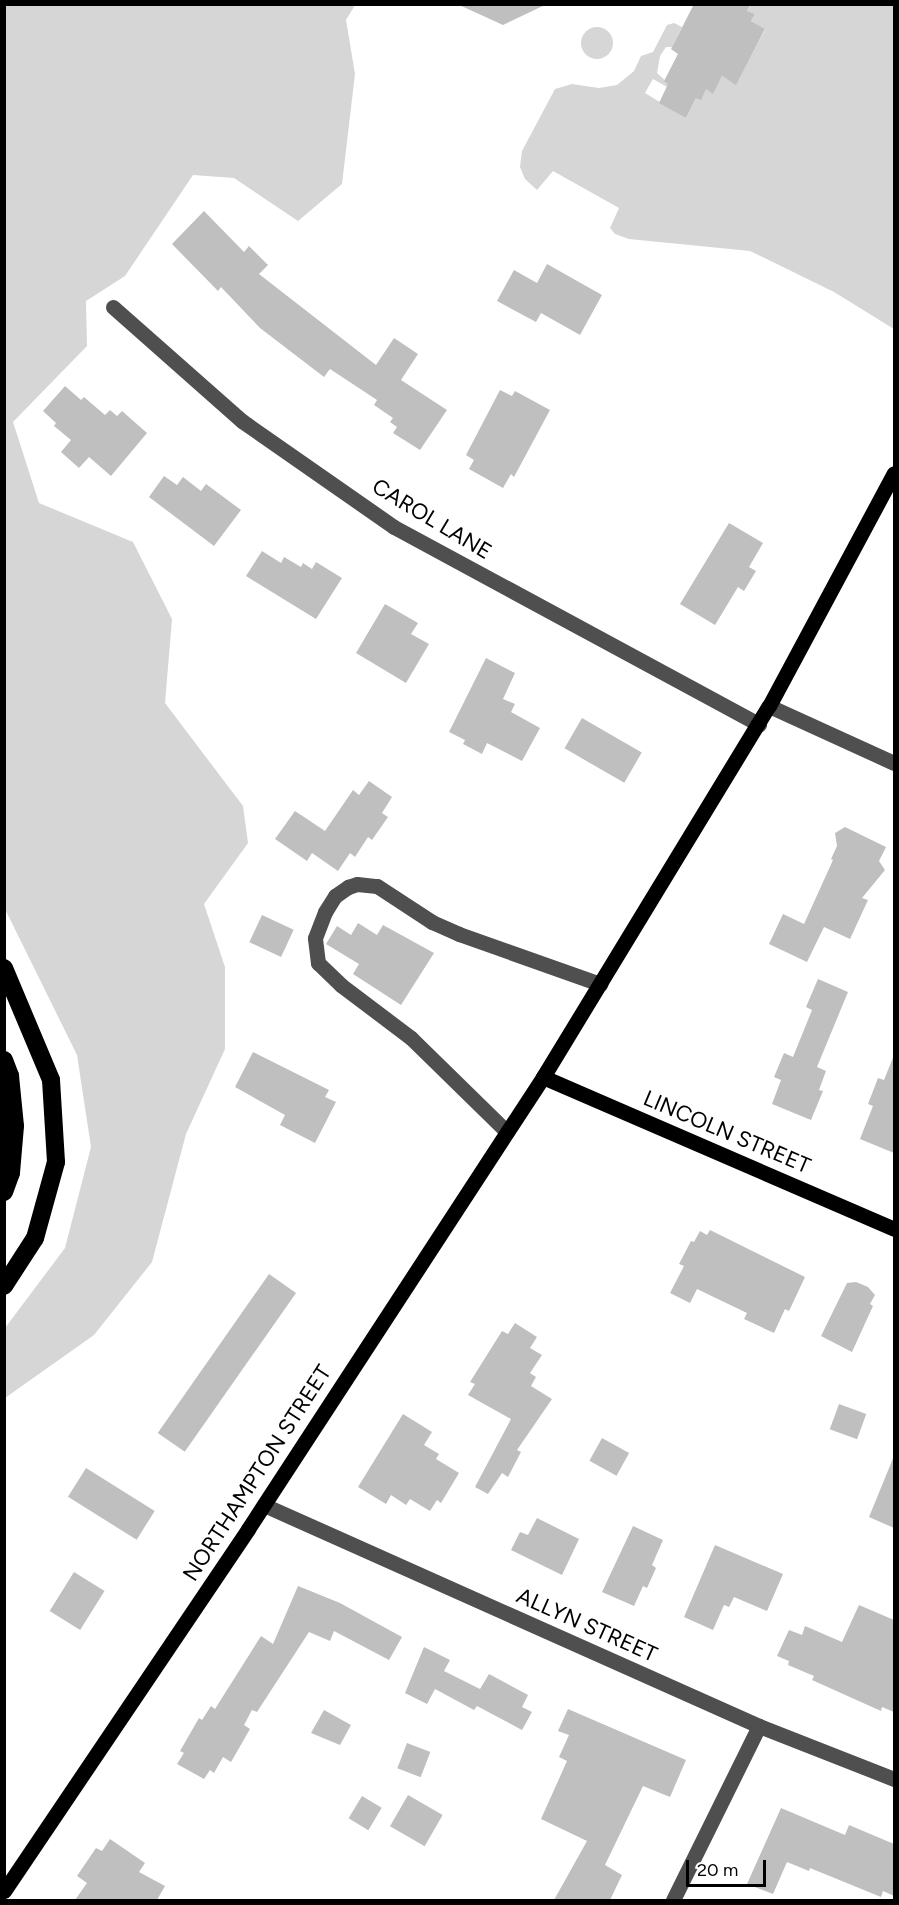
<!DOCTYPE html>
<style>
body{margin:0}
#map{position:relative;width:899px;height:1905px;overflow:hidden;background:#fff;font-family:Figtree,sans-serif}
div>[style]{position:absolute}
.green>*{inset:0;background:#d6d6d6}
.round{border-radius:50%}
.building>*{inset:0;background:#bfbfbf;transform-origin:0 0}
.minor>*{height:15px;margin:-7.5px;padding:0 7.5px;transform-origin:7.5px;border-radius:7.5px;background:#4f4f4f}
.major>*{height:15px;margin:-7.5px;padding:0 7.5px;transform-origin:7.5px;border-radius:7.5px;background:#000}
.highway>*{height:18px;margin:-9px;padding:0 9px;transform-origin:9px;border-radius:9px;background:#000}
span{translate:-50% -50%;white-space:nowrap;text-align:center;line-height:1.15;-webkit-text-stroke:6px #fff;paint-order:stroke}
.street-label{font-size:22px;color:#000}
.frame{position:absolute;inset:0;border:6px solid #000;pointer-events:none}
.scale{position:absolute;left:686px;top:1860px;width:80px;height:27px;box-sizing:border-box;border:3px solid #000;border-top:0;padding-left:8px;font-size:18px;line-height:21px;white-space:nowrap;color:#000;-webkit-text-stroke:4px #fff;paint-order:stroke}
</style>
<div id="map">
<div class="green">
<div style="clip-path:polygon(5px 4px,355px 5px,346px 20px,355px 74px,342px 184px,298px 221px,234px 178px,193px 175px,125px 276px,86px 301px,87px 346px,13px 422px,39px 503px,133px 542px,172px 619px,165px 703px,243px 806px,248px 843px,204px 904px,225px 967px,225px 1049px,186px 1134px,152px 1262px,94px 1335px,5px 1398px,5px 1328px,65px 1248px,91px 1147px,77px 1055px,5px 909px)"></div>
<div style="clip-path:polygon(751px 5px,894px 5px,894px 329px,834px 292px,750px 251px,629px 239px,615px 234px,610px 228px,619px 208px,553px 171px,537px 190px,525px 179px,520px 167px,522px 151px,555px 89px,572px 84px,599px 88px,617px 85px,634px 71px,641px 56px,653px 52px,667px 25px,674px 23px,682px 27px,672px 47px,666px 47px,660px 56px,657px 73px,669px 84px,667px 87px,653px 79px,645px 93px,686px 118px,696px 98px,706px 89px,713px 93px,722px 76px,736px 84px,765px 30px,751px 21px,755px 14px,747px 11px)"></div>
<div class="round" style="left:581px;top:27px;width:32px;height:32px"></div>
</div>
<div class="building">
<div style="clip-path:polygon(457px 4px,547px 4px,503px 25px)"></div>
<div style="clip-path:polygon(694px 4px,751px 4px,747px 11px,755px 14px,751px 21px,765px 29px,736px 85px,722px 76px,713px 94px,706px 89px,701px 100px,696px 98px,686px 118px,659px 103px,668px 84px,664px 81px,678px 54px,671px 49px)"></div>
<div style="clip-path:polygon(204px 211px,244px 252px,249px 246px,268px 265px,259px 274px,376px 365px,394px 338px,418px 354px,401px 380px,447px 410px,420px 450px,393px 433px,397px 427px,390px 422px,393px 418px,374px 405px,377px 400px,330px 369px,324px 377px,260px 328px,221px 287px,218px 291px,172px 244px)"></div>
<div style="clip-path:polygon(547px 264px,602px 295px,580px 335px,541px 313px,536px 322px,497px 301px,514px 270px,537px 283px)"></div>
<div style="clip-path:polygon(65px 386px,81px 400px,84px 397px,105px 415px,110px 410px,117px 416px,122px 411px,147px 433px,111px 476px,89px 457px,79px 468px,61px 452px,71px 440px,54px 426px,56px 423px,43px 411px)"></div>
<div style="clip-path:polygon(500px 390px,512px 396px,515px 391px,550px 410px,514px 477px,511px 474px,503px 488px,469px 469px,474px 460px,466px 455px)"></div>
<div style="clip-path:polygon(164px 476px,177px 485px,183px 477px,201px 491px,206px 484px,241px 510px,214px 546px,149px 497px)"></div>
<div style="clip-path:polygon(729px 523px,763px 543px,749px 567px,756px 571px,744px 591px,738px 587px,715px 625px,680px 604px)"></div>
<div style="clip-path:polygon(262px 551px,281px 563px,284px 557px,301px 567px,303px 563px,312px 569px,316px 562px,342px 578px,316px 619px,246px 576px)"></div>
<div style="clip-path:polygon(385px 604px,418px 623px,411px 634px,429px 644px,406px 683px,356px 653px)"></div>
<div style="clip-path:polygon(486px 658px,515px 673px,503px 699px,515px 704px,511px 712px,540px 728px,522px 761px,487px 743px,482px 754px,463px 744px,465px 740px,449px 732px)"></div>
<div style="left:582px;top:718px;width:69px;height:35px;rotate:30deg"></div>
<div style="clip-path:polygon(369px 781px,392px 797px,382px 813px,388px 817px,372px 840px,368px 837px,355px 857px,350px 853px,338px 871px,312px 853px,307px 861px,275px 839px,295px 811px,325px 831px,353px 790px,359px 795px)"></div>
<div style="clip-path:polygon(845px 827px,886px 847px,879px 861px,885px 870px,862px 898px,868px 900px,850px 939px,824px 927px,807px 962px,769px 944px,783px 914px,804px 924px,833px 860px,831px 859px,837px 846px,835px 833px)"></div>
<div style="left:262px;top:915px;width:35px;height:30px;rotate:25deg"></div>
<div style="clip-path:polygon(358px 923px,377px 935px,383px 925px,434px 953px,401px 1005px,353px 974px,359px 964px,326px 944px,337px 926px,351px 935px)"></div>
<div style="clip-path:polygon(818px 979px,848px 992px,817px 1067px,826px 1071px,819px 1090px,823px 1091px,811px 1120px,772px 1104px,781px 1080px,774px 1077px,784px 1053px,793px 1057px,812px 1010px,806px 1007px)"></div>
<div style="clip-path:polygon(253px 1052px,329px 1090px,325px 1097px,336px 1102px,315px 1143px,280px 1125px,285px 1115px,235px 1087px)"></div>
<div style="clip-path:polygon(894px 1055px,894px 1153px,860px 1139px,873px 1106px,868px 1104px,878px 1078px,884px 1080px)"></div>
<div style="clip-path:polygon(710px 1230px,805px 1277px,789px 1311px,785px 1309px,774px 1333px,744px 1319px,747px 1313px,697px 1289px,690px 1303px,670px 1293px,684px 1266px,679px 1264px,691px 1241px,694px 1242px,700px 1231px,707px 1235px)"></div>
<div style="left:269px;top:1274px;width:33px;height:194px;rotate:35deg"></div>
<div style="clip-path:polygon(856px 1282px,868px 1287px,875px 1295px,870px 1304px,873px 1306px,852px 1352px,821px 1336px,847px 1283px)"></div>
<div style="clip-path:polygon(515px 1323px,537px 1337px,530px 1348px,542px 1355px,530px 1373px,536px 1377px,531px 1386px,552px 1399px,517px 1450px,521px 1452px,508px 1477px,502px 1473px,488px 1494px,475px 1487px,511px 1419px,468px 1395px,475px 1384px,470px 1382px,502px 1331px,508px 1334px)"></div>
<div style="left:839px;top:1404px;width:29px;height:27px;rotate:20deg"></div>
<div style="clip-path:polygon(403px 1414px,432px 1432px,424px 1445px,439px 1454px,436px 1459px,459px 1473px,441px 1503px,437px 1500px,430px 1511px,410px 1499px,406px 1505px,391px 1495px,386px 1504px,358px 1487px)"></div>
<div style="left:602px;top:1438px;width:31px;height:26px;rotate:29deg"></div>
<div style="clip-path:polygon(894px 1456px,894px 1528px,869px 1517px)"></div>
<div style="left:86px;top:1468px;width:81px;height:34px;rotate:32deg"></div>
<div style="clip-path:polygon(537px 1518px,579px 1539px,562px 1575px,511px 1550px,520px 1532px,528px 1535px)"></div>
<div style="clip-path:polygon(633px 1526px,663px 1540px,652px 1565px,656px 1568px,647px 1588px,643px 1586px,634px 1606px,602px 1592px)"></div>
<div style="clip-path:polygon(715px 1545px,783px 1574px,767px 1611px,734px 1597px,729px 1607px,724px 1605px,713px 1630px,684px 1617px)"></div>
<div style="left:74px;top:1572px;width:36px;height:46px;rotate:32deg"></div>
<div style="clip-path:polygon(298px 1586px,340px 1603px,402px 1637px,389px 1660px,334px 1631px,330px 1641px,309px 1632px,257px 1712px,252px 1710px,244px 1725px,250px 1729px,231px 1762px,223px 1757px,214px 1773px,210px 1770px,204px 1779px,177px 1764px,184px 1753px,180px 1751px,199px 1718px,202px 1720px,211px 1706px,215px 1709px,261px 1636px,273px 1644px)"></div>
<div style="clip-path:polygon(859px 1605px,894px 1620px,894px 1712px,882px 1707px,881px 1711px,812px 1680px,814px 1676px,788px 1665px,789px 1661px,777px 1656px,789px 1630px,802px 1635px,805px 1626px,842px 1642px)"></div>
<div style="clip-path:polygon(424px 1647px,450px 1660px,444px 1671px,480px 1689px,489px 1674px,528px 1695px,522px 1707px,532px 1712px,522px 1730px,477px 1706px,474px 1710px,435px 1689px,427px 1704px,405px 1693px)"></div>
<div style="clip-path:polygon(568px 1709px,686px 1760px,670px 1797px,643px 1786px,605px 1865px,622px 1875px,610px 1900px,554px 1900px,587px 1841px,541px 1819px,567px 1761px,559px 1757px,569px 1735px,558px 1731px)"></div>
<div style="clip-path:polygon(324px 1710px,351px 1725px,340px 1745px,311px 1733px)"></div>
<div style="left:407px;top:1743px;width:25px;height:27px;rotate:21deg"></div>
<div style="left:408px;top:1795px;width:40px;height:36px;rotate:30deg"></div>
<div style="left:362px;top:1796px;width:23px;height:26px;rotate:31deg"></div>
<div style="clip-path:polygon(781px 1808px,845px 1835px,849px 1825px,894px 1844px,894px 1896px,883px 1891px,881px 1897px,810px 1868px,809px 1871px,787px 1862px,773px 1894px,747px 1884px)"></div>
<div style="clip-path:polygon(110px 1839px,145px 1863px,139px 1872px,165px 1886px,157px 1900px,75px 1900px,87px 1883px,77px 1876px,96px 1848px,102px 1851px)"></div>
</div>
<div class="minor">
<div style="left:113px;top:307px;width:172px;rotate:41.5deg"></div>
<div style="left:242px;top:421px;width:185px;rotate:34.9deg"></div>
<div style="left:394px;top:527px;width:415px;rotate:28.4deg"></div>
<div style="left:769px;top:706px;width:137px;rotate:24.5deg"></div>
<div style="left:507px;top:1132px;width:134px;rotate:-135.6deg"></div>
<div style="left:411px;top:1038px;width:88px;rotate:-142.9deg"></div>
<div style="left:341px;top:985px;width:32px;rotate:-136deg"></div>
<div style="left:318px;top:963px;width:25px;rotate:-97deg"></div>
<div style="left:315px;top:938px;width:28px;rotate:-69deg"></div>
<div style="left:325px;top:912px;width:19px;rotate:-58deg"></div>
<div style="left:335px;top:896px;width:16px;rotate:-35deg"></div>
<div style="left:348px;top:887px;width:9px;rotate:-18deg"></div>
<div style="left:357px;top:884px;width:20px;rotate:6deg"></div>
<div style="left:377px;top:886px;width:66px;rotate:33.2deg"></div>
<div style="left:432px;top:922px;width:30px;rotate:24deg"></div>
<div style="left:459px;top:934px;width:150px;rotate:19.5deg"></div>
<div style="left:264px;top:1505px;width:542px;rotate:24.06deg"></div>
<div style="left:759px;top:1726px;width:145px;rotate:21.4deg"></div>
<div style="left:673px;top:1900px;width:194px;rotate:-63.7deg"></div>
</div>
<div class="major">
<div style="left:543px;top:1077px;width:382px;rotate:23.4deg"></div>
<div style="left:4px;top:1891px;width:437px;rotate:-56deg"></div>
<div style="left:248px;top:1529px;width:540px;rotate:-56.87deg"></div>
<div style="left:543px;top:1077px;width:434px;rotate:-58.7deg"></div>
<div style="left:769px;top:706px;width:264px;rotate:-61.8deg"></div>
</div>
<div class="highway">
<div style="left:4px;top:968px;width:121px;rotate:67.2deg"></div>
<div style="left:51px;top:1080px;width:82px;rotate:86.5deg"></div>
<div style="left:56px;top:1162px;width:79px;rotate:105.4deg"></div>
<div style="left:35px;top:1238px;width:57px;rotate:122.9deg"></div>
<div style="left:4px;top:1060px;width:17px;rotate:69deg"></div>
<div style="left:10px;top:1076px;width:50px;rotate:84.3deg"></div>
<div style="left:15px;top:1126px;width:47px;rotate:94.9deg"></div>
<div style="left:11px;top:1173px;width:20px;rotate:110deg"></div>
</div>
<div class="street-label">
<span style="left:432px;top:519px;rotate:31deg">CAROL LANE</span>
<span style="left:727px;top:1132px;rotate:23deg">LINCOLN STREET</span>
<span style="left:257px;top:1473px;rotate:-57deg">NORTHAMPTON STREET</span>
<span style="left:587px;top:1625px;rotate:24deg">ALLYN STREET</span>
</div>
<div class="frame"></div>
<div class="scale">20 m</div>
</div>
